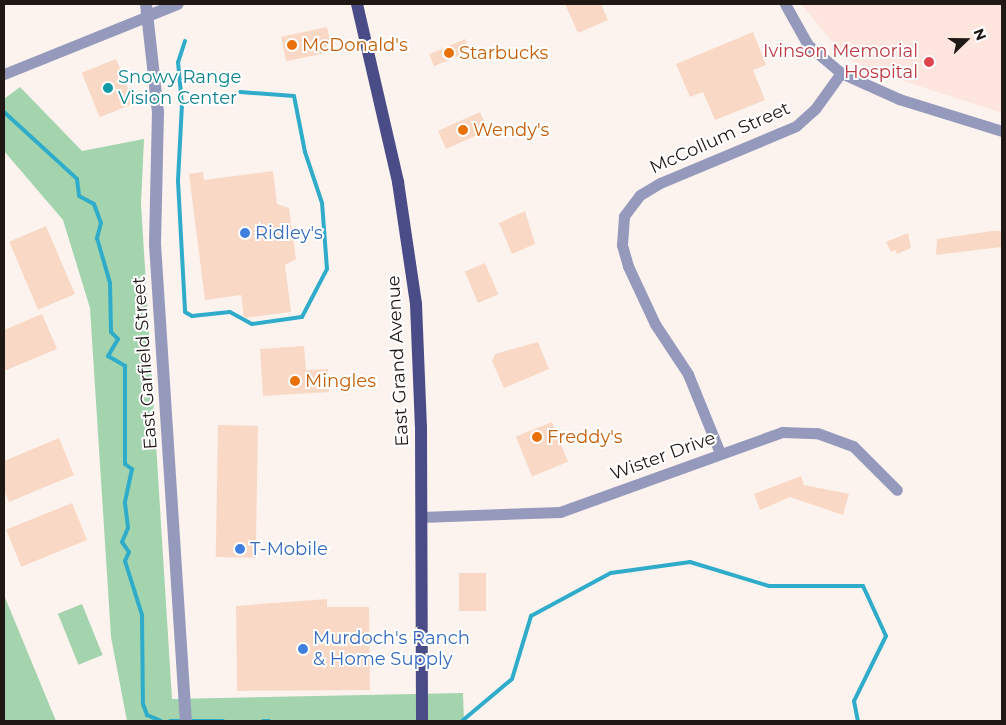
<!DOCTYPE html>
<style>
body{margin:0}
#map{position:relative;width:1006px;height:725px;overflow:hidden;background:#fcf3ef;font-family:Montserrat,sans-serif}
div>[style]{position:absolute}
.medical>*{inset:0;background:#fee5dd}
.green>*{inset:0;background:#a3d4ae;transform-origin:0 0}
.stream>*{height:4px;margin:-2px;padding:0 2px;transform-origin:2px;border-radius:2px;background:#2facca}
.building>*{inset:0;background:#f9d9c5;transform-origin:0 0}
.minor>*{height:11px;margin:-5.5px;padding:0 5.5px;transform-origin:5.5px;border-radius:5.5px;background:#9599bb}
.tertiary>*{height:12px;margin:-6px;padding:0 6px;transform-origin:6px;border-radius:6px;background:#9599bb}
.primary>*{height:12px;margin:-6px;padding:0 6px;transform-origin:6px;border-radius:6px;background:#494c87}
.dots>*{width:14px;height:14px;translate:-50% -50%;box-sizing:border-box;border:2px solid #fff;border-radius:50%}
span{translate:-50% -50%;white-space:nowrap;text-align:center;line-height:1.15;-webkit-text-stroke:4px #fff;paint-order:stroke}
.food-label{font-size:18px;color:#c56008}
.left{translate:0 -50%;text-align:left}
.health-label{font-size:18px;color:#be3a42}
.right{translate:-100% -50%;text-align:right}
.culture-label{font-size:18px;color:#0d838f}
.street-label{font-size:18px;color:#201815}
.shop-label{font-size:18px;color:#366cbe}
.frame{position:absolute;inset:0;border:5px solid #201815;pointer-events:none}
.north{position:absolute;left:941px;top:15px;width:50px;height:50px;-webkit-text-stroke:4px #fff;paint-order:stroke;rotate:68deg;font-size:14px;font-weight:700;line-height:20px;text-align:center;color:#201815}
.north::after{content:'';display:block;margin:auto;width:18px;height:22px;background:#201815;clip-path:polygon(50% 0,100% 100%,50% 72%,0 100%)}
</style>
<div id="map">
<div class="medical">
<div style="clip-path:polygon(801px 4px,1002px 4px,1002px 113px,870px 70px,843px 55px)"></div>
</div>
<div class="green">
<div style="clip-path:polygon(20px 87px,82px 151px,144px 139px,141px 204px,172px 699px,463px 693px,464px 721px,127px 721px,111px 637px,90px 308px,63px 220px,4px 151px,4px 99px)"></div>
<div style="clip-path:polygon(4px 595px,56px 721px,4px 721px)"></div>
<div style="left:82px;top:604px;width:55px;height:26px;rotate:68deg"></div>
</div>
<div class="stream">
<div style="left:185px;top:41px;width:22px;rotate:108deg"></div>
<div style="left:178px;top:62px;width:42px;rotate:84.6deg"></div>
<div style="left:182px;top:104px;width:77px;rotate:93deg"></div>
<div style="left:178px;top:181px;width:131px;rotate:86.9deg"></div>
<div style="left:185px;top:312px;width:8px;rotate:30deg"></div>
<div style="left:192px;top:316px;width:38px;rotate:-6deg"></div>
<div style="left:230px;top:312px;width:25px;rotate:29deg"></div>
<div style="left:252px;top:324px;width:50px;rotate:-8deg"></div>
<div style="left:302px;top:317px;width:54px;rotate:-62.5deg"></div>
<div style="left:327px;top:269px;width:66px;rotate:-94.3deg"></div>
<div style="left:322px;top:203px;width:54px;rotate:-108.4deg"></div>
<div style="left:305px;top:152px;width:57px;rotate:-101.1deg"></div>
<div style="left:294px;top:96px;width:54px;rotate:-175.8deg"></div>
<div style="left:4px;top:112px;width:99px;rotate:42.5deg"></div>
<div style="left:77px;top:179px;width:17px;rotate:83deg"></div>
<div style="left:79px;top:196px;width:17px;rotate:28deg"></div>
<div style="left:94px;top:204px;width:20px;rotate:70deg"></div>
<div style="left:101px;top:223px;width:16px;rotate:105deg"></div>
<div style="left:97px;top:238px;width:47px;rotate:73.9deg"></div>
<div style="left:110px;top:283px;width:49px;rotate:88.8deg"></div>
<div style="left:111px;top:332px;width:10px;rotate:45deg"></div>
<div style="left:118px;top:339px;width:20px;rotate:120deg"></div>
<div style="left:108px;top:356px;width:20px;rotate:30deg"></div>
<div style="left:125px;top:366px;width:98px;rotate:90deg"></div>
<div style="left:125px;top:464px;width:9px;rotate:36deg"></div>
<div style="left:132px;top:469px;width:35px;rotate:102deg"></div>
<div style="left:125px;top:503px;width:25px;rotate:83deg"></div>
<div style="left:128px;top:528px;width:15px;rotate:113deg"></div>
<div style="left:122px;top:542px;width:12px;rotate:55deg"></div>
<div style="left:129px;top:552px;width:10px;rotate:114deg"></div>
<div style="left:125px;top:561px;width:57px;rotate:72.5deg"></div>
<div style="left:142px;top:615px;width:89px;rotate:89.4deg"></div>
<div style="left:143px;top:704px;width:12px;rotate:70deg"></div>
<div style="left:147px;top:715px;width:15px;rotate:23deg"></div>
<div style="left:170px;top:721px;width:53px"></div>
<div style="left:263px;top:721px;width:6px"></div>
<div style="left:462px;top:721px;width:65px;rotate:-40deg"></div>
<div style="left:512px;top:679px;width:66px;rotate:-73.2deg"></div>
<div style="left:531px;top:616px;width:91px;rotate:-28.3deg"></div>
<div style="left:611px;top:573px;width:80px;rotate:-7.9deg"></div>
<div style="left:690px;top:562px;width:83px;rotate:16.9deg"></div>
<div style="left:769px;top:586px;width:94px"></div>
<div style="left:863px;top:586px;width:55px;rotate:65.3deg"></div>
<div style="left:886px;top:636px;width:72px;rotate:116.2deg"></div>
<div style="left:854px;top:701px;width:20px;rotate:79deg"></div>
</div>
<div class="building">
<div style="clip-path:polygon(565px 4px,601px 4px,608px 20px,578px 33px)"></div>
<div style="left:327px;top:27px;width:25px;height:47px;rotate:78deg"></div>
<div style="clip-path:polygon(753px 32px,766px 65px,753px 70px,765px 100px,715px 120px,703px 92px,690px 97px,676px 64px)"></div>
<div style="left:465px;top:39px;width:13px;height:39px;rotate:67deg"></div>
<div style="left:116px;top:59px;width:48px;height:37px;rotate:68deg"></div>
<div style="left:480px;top:112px;width:20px;height:46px;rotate:66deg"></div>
<div style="clip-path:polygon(273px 171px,277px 204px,289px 208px,296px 259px,285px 265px,291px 312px,244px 318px,241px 295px,205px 300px,189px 174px,203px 172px,204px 180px)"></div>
<div style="clip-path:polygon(525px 211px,535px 244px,512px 254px,499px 223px)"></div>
<div style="left:46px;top:226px;width:74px;height:40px;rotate:67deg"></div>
<div style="clip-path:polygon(992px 231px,1001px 231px,1001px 247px,936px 255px,937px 239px)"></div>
<div style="clip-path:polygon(908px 233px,911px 248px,897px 254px,895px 250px,891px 252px,886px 242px)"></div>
<div style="left:485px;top:263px;width:34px;height:22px;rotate:67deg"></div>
<div style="clip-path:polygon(42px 314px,57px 349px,4px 371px,4px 330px)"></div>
<div style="clip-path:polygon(538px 342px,549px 369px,504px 388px,492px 361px,495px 354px)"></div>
<div style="clip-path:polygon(304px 346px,306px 370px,328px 369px,329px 392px,263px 396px,260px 349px)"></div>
<div style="left:552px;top:422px;width:43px;height:39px;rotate:68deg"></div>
<div style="left:218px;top:425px;width:40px;height:132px;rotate:1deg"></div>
<div style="clip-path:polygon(59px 438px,74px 475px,9px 502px,4px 490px,4px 461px)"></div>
<div style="clip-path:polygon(801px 476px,804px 485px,849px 494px,843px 515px,790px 497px,760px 510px,754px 494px)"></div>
<div style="left:72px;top:503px;width:40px;height:71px;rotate:68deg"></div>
<div style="left:459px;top:573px;width:27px;height:38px"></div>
<div style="clip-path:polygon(327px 599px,327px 607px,369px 607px,370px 690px,237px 691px,236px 606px)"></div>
</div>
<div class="minor">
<div style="left:785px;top:4px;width:47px;rotate:60.7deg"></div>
<div style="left:808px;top:45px;width:43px;rotate:40.3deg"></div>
<div style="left:841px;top:73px;width:64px;rotate:24.1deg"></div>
<div style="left:899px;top:99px;width:108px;rotate:17.3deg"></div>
<div style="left:4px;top:74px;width:155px;rotate:-21.9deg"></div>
<div style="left:720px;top:453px;width:85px;rotate:-112.1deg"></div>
<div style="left:688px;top:374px;width:60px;rotate:-123.4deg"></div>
<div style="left:655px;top:324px;width:64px;rotate:-115deg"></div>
<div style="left:628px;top:266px;width:22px;rotate:-106deg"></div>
<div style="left:622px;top:245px;width:29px;rotate:-86deg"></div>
<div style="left:624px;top:216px;width:26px;rotate:-53deg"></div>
<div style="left:640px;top:195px;width:23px;rotate:-31deg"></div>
<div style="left:660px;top:183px;width:147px;rotate:-22.7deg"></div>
<div style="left:796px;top:126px;width:25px;rotate:-42deg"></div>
<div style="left:815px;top:109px;width:44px;rotate:-54.2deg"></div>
<div style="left:421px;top:517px;width:139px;rotate:-2.1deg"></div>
<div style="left:560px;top:512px;width:236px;rotate:-19.8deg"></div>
<div style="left:782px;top:432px;width:35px;rotate:2deg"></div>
<div style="left:817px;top:433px;width:38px;rotate:20deg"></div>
<div style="left:853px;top:446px;width:62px;rotate:45deg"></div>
</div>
<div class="tertiary">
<div style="left:146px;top:4px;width:109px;rotate:83.7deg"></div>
<div style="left:158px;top:112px;width:132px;rotate:91.3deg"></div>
<div style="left:155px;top:244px;width:478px;rotate:86.3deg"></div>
<div style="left:148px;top:16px;width:32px;rotate:-22deg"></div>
</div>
<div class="primary">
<div style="left:357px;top:4px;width:183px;rotate:77deg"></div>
<div style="left:398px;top:182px;width:123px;rotate:81.6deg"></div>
<div style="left:416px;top:304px;width:123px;rotate:87.7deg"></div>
<div style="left:421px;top:427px;width:294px;rotate:89.8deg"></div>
</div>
<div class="dots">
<div style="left:292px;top:45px;background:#e8710a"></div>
<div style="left:449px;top:53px;background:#e8710a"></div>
<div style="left:929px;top:62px;background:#e0444e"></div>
<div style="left:108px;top:88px;background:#0f9aa8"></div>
<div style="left:463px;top:130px;background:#e8710a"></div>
<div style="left:245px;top:233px;background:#3f7fe0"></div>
<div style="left:295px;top:381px;background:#e8710a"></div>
<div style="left:537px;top:437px;background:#e8710a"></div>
<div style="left:240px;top:549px;background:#3f7fe0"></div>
<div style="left:303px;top:649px;background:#3f7fe0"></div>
</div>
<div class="food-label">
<span class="left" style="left:302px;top:45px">McDonald's</span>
<span class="left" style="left:459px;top:53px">Starbucks</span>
<span class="left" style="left:473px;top:130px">Wendy's</span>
<span class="left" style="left:305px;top:381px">Mingles</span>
<span class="left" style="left:547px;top:437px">Freddy's</span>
</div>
<div class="health-label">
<span class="right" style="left:918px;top:62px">Ivinson Memorial<br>Hospital</span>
</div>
<div class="culture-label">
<span class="left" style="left:118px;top:88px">Snowy Range<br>Vision Center</span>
</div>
<div class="street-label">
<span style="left:720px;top:138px;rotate:-24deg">McCollum Street</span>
<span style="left:398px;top:361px;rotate:-93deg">East Grand Avenue</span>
<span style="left:145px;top:363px;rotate:-94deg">East Garfield Street</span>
<span style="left:663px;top:456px;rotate:-20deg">Wister Drive</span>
</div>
<div class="shop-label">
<span class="left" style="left:255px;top:233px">Ridley's</span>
<span class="left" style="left:250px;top:549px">T-Mobile</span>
<span class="left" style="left:313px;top:649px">Murdoch's Ranch<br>&amp; Home Supply</span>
</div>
<div class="frame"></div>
<div class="north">N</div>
</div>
